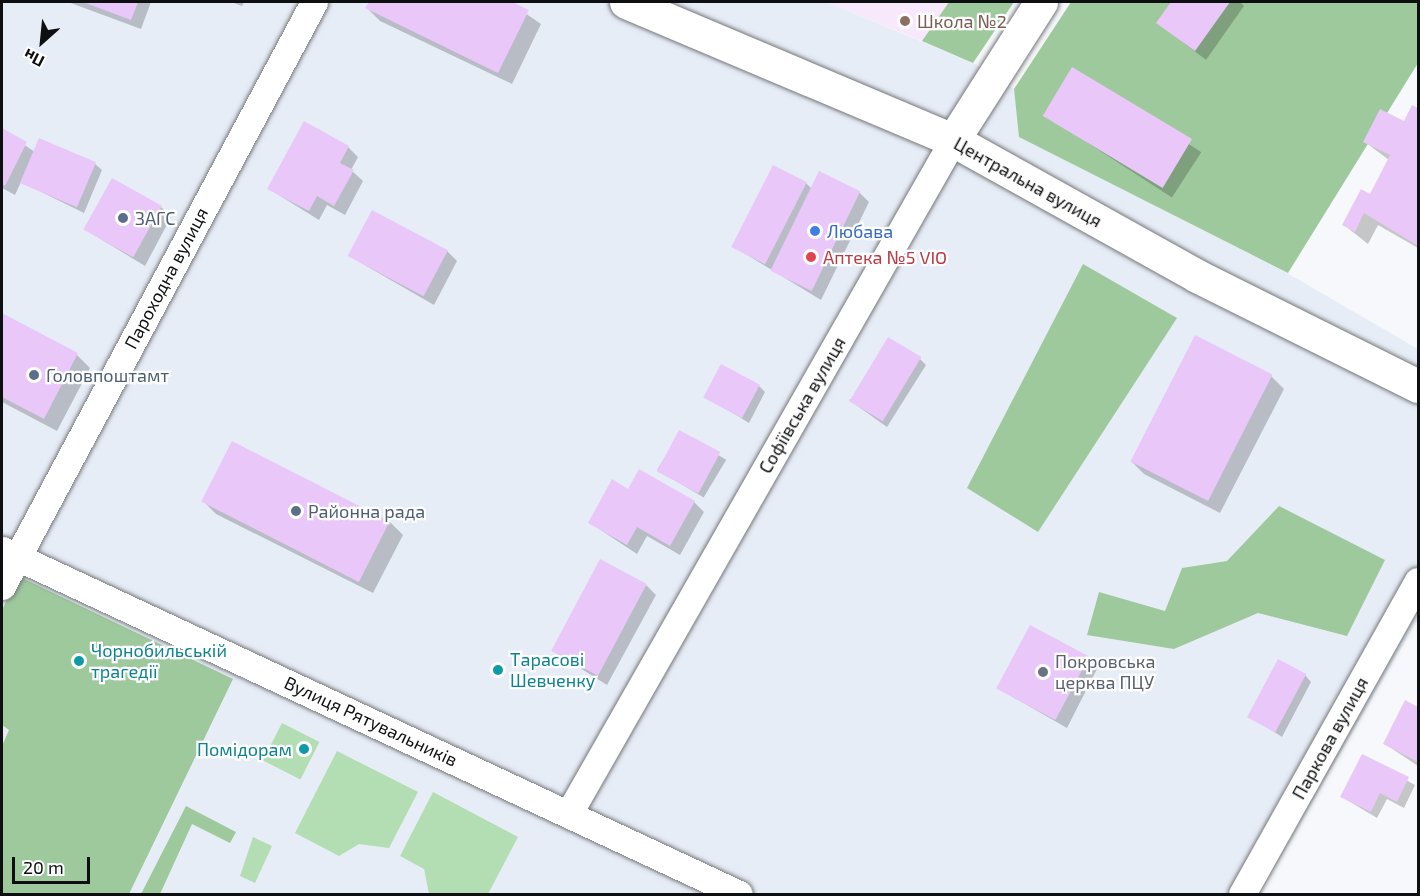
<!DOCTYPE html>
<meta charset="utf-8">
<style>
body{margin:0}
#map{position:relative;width:1420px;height:896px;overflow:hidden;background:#f6f8fb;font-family:"Exo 2",sans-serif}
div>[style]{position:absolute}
.built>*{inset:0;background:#e7edf7}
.education>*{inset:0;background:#f7e8fb}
.green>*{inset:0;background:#b3ddb2;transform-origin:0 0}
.forest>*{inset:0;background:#9ec99d}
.shadow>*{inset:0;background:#0003;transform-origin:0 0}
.building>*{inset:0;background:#e9c7f9;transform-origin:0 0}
.roads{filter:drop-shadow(0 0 2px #76777a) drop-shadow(0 0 2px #76777a)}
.street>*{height:27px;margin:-13.5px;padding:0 13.5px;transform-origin:13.5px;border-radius:13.5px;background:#fff}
.secondary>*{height:33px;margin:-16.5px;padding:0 16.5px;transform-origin:16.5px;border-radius:16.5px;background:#fff}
.dots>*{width:16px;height:16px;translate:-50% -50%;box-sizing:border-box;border:3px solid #fff;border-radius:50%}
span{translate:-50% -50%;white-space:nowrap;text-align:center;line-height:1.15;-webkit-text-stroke:4.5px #fff;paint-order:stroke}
.education-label{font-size:18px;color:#785e54}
.left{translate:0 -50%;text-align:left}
.street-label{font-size:18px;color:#0e0f10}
.service-label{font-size:18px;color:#4e5e75}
.shop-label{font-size:18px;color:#366cbe}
.health-label{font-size:18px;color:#be3a42}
.culture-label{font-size:18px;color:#0d838f}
.right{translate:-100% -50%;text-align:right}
.worship-label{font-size:18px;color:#5b616d}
.frame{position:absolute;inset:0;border:3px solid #0e0f10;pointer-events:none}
.north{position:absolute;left:12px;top:12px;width:60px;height:60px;-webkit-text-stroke:4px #fff;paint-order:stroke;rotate:207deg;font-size:16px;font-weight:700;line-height:24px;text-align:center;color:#0e0f10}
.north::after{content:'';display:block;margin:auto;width:21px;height:27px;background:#0e0f10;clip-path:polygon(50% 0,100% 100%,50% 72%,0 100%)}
.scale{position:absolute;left:12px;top:857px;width:78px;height:27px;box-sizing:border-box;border:3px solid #0e0f10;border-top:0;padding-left:8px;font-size:18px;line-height:21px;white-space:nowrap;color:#0e0f10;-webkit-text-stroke:4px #fff;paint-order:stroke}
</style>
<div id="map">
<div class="built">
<div style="clip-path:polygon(2px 2px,827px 2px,973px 63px,1014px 89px,1020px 137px,1287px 273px,1418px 349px,1418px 619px,1259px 894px,2px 894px)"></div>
</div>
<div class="education">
<div style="clip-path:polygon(827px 2px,949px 2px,922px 41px)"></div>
</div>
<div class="green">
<div style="left:282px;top:723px;width:42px;height:42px;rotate:27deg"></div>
<div style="clip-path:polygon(337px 751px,418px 792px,389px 848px,359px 844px,339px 856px,295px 833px)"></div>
<div style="clip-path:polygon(433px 792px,518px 837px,488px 894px,429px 894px,424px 869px,400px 856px)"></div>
<div style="clip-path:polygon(253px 837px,272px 846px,255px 883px,240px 876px)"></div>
</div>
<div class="forest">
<div style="clip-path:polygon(949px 2px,1014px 2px,973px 63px,922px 41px)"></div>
<div style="clip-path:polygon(1071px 2px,1418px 2px,1418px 63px,1288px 273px,1019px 137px,1014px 89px)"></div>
<div style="clip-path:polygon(1083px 264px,1177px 318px,1038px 532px,967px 488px)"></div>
<div style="clip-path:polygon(1279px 506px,1385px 560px,1347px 636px,1258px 613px,1174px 649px,1087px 635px,1099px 592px,1165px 611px,1182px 568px,1227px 561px)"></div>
<div style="clip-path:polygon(18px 576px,233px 679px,129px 894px,2px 894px,2px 746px,9px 730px,2px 725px,2px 610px)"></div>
<div style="clip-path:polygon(186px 806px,236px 832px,230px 843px,192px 824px,160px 894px,141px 894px)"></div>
</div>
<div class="shadow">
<div style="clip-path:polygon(68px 2px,151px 2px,141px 29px)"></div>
<div style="clip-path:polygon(231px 2px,244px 2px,242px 6px)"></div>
<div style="clip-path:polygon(370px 2px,509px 2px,541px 24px,512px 84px,380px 21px,367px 8px)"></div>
<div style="clip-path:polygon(1173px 2px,1240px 2px,1244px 6px,1206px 60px,1158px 23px)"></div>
<div style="left:1073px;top:69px;width:153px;height:54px;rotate:33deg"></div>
<div style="clip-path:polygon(1413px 107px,1418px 110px,1418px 248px,1378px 225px,1368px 244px,1344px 225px,1371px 196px,1389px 160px,1365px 142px,1404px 123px)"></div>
<div style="clip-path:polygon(2px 130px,35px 152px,95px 164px,102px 170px,84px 213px,21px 182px,15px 195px,2px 188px)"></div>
<div style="clip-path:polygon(348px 147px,358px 157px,351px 170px,363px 181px,345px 215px,327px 205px,319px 220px,269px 189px)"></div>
<div style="clip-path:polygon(806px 183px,812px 189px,859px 192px,869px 202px,821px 300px,734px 247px)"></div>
<div style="clip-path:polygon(161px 207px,171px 217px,145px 266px,86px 230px)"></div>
<div style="clip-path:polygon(447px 251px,457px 261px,434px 305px,349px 256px)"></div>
<div style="clip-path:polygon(2px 315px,77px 355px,90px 368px,57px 431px,2px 402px)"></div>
<div style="clip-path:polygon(1195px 337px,1271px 376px,1284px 389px,1220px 513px,1144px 474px,1131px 461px)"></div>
<div style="clip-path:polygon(920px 359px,926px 365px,887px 427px,849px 400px)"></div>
<div style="clip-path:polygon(759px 386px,765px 392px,749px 423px,705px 396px)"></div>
<div style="left:680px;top:432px;width:54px;height:44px;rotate:31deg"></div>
<div style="clip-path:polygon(232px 443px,390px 522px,403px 535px,373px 593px,216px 514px,203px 501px)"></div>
<div style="clip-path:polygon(694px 502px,704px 512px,680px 555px,647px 536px,637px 554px,590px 523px)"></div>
<div style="clip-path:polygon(646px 585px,656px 595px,607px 685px,553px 651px)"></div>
<div style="clip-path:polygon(1088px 657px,1098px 667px,1067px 728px,999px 689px)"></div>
<div style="clip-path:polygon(1305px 675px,1311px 682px,1282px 737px,1249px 716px)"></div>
<div style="clip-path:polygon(1406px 702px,1418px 709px,1418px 766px,1385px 744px)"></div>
<div style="clip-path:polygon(1363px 756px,1415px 785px,1404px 808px,1387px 799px,1377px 818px,1342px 797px)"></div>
</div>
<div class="building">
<div style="clip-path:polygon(83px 2px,138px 2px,131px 20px)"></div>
<div style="clip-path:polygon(369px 2px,512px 2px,529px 10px,498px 73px,365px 8px)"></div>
<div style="clip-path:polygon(1171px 2px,1230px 2px,1195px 51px,1156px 23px)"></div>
<div style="left:1072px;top:67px;width:140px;height:57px;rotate:31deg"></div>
<div style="clip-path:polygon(1412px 105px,1418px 108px,1418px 246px,1364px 213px,1355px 232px,1342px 225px,1361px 189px,1370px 194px,1390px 155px,1363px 142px,1380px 109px,1404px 121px)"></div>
<div style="clip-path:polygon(304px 121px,349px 146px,340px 163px,354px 170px,334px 206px,317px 196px,309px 211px,267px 189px)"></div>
<div style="clip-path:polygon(2px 128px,27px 142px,5px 186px,2px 184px)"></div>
<div style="left:39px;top:138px;width:62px;height:49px;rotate:23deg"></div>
<div style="left:773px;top:165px;width:38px;height:92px;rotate:27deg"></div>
<div style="left:819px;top:171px;width:46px;height:111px;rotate:26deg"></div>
<div style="left:112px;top:178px;width:57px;height:59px;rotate:29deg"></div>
<div style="left:372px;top:210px;width:86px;height:52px;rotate:28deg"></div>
<div style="clip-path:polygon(2px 313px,78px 353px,44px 419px,2px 397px)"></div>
<div style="left:1195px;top:335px;width:87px;height:142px;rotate:27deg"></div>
<div style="left:888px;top:337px;width:39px;height:75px;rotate:31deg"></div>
<div style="left:721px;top:364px;width:44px;height:38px;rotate:28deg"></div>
<div style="left:679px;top:430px;width:47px;height:47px;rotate:28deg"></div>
<div style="left:232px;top:441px;width:177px;height:68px;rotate:27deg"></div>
<div style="clip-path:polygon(639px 469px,695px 501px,670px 546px,637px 527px,627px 545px,588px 523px,612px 479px,628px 489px)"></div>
<div style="left:600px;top:559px;width:53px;height:104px;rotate:28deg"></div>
<div style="left:1030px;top:625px;width:67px;height:72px;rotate:28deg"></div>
<div style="left:1278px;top:659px;width:32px;height:66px;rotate:28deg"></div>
<div style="clip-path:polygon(1405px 700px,1418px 707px,1418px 762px,1383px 744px)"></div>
<div style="clip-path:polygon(1362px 754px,1409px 777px,1397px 802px,1380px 793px,1371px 812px,1340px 797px)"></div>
</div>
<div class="roads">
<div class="street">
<div style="left:2px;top:550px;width:813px;rotate:25.02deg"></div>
<div style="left:2px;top:586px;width:662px;rotate:-61.89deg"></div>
<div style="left:569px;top:813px;width:775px;rotate:-60.29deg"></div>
<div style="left:1242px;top:894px;width:359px;rotate:-60.7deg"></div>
</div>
<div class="secondary">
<div style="left:626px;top:2px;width:355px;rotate:22.9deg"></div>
<div style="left:953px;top:140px;width:279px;rotate:29.1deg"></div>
<div style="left:1197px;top:276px;width:247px;rotate:26.5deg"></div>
<div style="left:953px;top:140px;width:164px;rotate:-57.5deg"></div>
</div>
</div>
<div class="dots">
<div style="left:905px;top:21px;background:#8d6e63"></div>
<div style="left:123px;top:218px;background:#5c6f8a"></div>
<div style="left:815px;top:231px;background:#3f7fe0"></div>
<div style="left:811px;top:257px;background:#e0444e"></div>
<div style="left:34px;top:375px;background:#5c6f8a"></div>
<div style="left:296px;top:511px;background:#5c6f8a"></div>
<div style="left:79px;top:661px;background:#0f9aa8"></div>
<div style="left:498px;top:670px;background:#0f9aa8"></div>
<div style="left:1043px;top:672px;background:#6b7280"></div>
<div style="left:304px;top:749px;background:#0f9aa8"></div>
</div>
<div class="education-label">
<span class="left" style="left:917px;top:21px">Школа №2</span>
</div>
<div class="street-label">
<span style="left:1028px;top:182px;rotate:29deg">Центральна вулиця</span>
<span style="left:166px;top:278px;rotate:-62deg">Пароходна вулиця</span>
<span style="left:802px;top:405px;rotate:-60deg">Софіївська вулиця</span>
<span style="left:371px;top:721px;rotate:25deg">Вулиця Рятувальників</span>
<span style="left:1330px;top:738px;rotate:-61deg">Паркова вулиця</span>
</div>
<div class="service-label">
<span class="left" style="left:135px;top:218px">ЗАГС</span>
<span class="left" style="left:46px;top:375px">Головпоштамт</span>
<span class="left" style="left:308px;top:511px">Районна рада</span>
</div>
<div class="shop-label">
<span class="left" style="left:827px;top:231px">Любава</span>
</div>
<div class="health-label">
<span class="left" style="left:823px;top:257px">Аптека №5 VIO</span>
</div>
<div class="culture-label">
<span class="left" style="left:91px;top:661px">Чорнобильській<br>трагедії</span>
<span class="left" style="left:510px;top:670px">Тарасові<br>Шевченку</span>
<span class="right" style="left:292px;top:749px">Помідорам</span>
</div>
<div class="worship-label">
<span class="left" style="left:1055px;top:672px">Покровська<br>церква ПЦУ</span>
</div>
<div class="frame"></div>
<div class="north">Пн</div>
<div class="scale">20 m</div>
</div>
